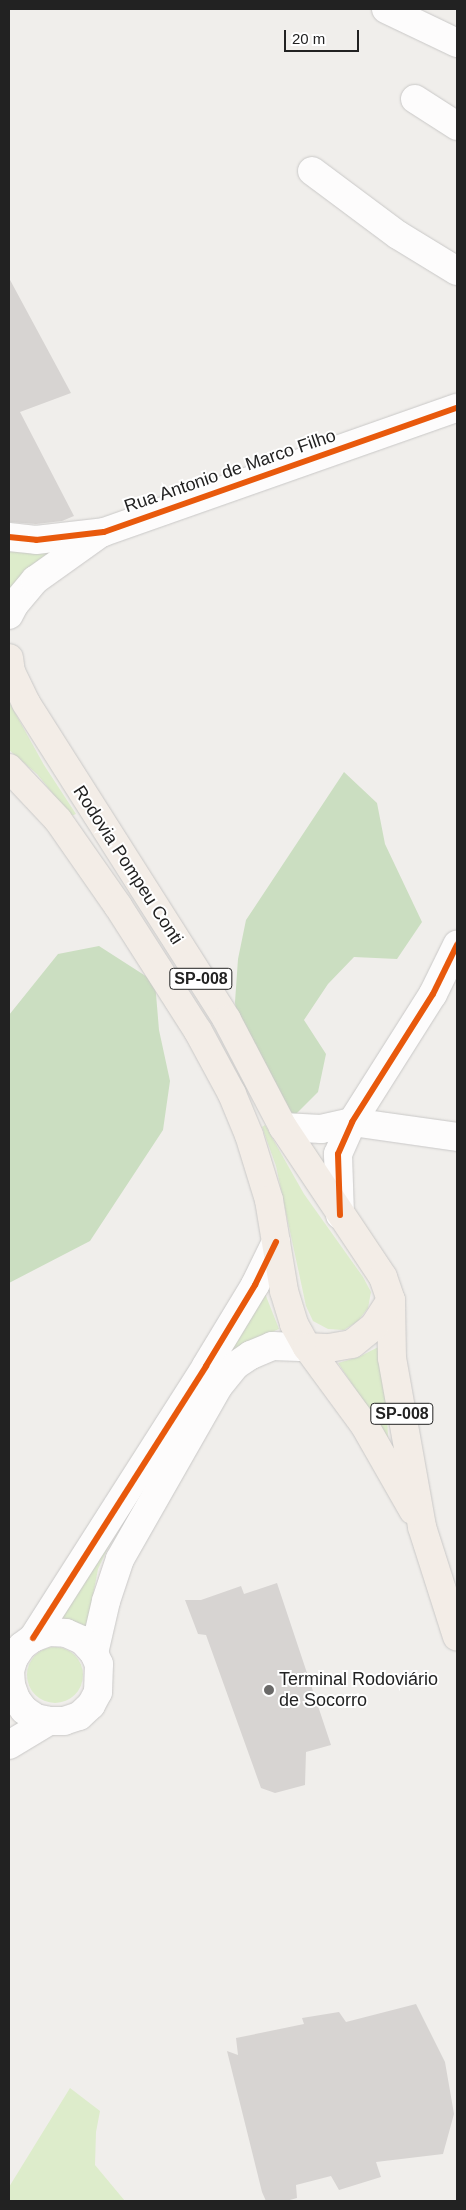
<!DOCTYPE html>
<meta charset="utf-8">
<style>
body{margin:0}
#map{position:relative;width:466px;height:2210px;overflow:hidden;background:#f0eeeb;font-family:Arial,sans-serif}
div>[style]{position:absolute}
.grass>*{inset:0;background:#ddeccb}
.round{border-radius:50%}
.forest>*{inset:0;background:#cbdec1}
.building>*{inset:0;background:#d7d4d2}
.roads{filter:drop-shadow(0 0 1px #c9c8c7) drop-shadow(0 0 1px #c9c8c7)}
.minor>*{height:28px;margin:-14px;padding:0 14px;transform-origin:14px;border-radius:14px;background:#fdfcfc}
.major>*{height:28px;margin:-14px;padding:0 14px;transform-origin:14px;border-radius:14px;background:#f3ede7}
.cycleway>*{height:6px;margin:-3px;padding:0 3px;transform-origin:3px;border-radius:3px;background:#e8590c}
.dots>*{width:14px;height:14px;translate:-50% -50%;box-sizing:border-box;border:2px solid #fff;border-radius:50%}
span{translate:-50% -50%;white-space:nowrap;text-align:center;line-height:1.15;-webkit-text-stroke:4px #fff;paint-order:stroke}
.shield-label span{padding:1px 4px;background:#fff;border:1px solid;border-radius:4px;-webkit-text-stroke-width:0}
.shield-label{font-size:16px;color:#222;font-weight:700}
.street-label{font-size:18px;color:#222}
.poi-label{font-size:18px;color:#222}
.left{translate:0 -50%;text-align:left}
.frame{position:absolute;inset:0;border:10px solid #222;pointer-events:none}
.scale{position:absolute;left:284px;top:30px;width:75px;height:22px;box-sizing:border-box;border:2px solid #222;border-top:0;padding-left:6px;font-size:15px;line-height:18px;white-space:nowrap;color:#222;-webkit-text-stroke:4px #fff;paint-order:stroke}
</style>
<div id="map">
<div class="grass">
<div style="clip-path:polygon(9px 541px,58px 545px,39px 560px,12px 594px,9px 586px)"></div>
<div style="clip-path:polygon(9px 702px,44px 765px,76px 814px,71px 816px,37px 774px,9px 750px)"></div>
<div style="clip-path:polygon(265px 1125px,304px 1194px,363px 1277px,371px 1292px,368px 1308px,358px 1321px,344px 1330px,328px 1329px,313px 1321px,306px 1306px,276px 1166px,262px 1127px)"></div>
<div style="clip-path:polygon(264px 1291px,279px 1329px,242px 1345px,227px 1356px)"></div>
<div style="clip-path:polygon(384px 1344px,388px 1438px,338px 1363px,359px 1357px)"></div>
<div style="clip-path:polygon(116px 1531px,98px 1569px,85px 1637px,55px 1625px)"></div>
<div class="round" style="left:27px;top:1647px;width:56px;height:56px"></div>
<div style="clip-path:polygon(70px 2088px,100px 2111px,96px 2132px,95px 2165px,125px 2201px,9px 2201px,9px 2187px)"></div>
</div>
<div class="forest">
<div style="clip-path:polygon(344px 772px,377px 803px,385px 844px,422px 922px,397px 959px,354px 957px,328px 984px,304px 1020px,326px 1054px,318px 1092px,294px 1116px,266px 1076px,240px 1050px,235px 1002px,238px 959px,246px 920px)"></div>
<div style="clip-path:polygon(99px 946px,155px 982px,159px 1030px,170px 1081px,163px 1130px,90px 1241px,9px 1283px,9px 1015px,58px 954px)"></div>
</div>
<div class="building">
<div style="clip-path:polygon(9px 278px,71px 393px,20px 412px,74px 516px,62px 521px,36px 524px,9px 522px)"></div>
<div style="clip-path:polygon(277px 1583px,331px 1745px,306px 1752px,305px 1785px,275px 1793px,261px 1788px,206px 1635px,198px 1634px,185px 1600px,201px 1600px,241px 1586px,244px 1594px)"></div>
<div style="clip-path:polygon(416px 2004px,445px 2062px,454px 2114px,443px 2154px,376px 2162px,381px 2177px,339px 2190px,331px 2176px,296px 2185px,297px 2198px,286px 2201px,266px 2201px,262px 2192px,227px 2051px,238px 2055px,236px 2038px,304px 2024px,302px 2018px,339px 2012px,346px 2022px)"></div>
</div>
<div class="roads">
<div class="minor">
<div style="left:386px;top:9px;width:79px;rotate:25.6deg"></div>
<div style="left:415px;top:99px;width:50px;rotate:32.7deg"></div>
<div style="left:312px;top:171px;width:107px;rotate:36.7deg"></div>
<div style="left:398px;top:235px;width:69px;rotate:31.4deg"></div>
<div style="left:9px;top:537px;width:27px;rotate:6deg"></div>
<div style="left:36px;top:540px;width:68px;rotate:-6.7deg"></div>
<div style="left:104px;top:532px;width:374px;rotate:-19.4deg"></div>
<div style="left:9px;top:615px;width:11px;rotate:-63deg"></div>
<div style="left:14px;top:605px;width:33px;rotate:-50deg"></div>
<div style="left:35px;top:580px;width:77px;rotate:-35.5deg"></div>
<div style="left:283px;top:1127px;width:38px;rotate:3deg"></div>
<div style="left:321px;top:1129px;width:32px;rotate:-13deg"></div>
<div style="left:352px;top:1122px;width:106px;rotate:8.1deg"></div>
<div style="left:340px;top:1215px;width:61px;rotate:-91.9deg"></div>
<div style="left:338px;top:1154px;width:35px;rotate:-66deg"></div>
<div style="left:352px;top:1122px;width:151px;rotate:-57.7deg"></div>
<div style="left:433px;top:994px;width:55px;rotate:-63.9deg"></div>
<div style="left:33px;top:1638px;width:322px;rotate:-57.5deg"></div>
<div style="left:206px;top:1366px;width:95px;rotate:-58.8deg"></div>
<div style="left:255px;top:1285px;width:48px;rotate:-64deg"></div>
<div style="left:94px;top:1653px;width:53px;rotate:-77deg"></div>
<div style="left:106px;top:1601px;width:44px;rotate:-71.6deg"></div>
<div style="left:120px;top:1559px;width:198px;rotate:-60.3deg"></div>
<div style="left:218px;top:1387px;width:28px;rotate:-51deg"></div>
<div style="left:236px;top:1365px;width:18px;rotate:-34deg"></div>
<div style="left:251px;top:1355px;width:23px;rotate:-23deg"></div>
<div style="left:272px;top:1346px;width:35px;rotate:2deg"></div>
<div style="left:9px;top:1674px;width:17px;rotate:-73deg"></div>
<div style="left:14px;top:1658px;width:14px;rotate:-56deg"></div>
<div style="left:22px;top:1646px;width:14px;rotate:-36deg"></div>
<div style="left:33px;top:1638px;width:17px;rotate:-21deg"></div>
<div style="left:49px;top:1632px;width:17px;rotate:3deg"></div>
<div style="left:66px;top:1633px;width:17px;rotate:24deg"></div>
<div style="left:82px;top:1640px;width:18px;rotate:47deg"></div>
<div style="left:94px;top:1653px;width:12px;rotate:66deg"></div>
<div style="left:99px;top:1664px;width:28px;rotate:92deg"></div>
<div style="left:98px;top:1692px;width:15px;rotate:118deg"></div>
<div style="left:91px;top:1705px;width:16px;rotate:137deg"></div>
<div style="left:79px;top:1716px;width:16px;rotate:162deg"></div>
<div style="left:64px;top:1721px;width:15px;rotate:180deg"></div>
<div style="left:49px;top:1721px;width:13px;rotate:-167deg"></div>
<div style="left:36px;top:1718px;width:14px;rotate:-146deg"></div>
<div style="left:24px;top:1710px;width:14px;rotate:-126deg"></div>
<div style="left:16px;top:1699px;width:15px;rotate:-110deg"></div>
<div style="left:11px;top:1685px;width:13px;rotate:-94deg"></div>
<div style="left:9px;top:1745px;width:47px;rotate:-31deg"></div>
</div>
<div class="major">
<div style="left:9px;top:658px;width:14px;rotate:82deg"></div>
<div style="left:11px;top:672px;width:34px;rotate:64deg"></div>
<div style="left:26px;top:703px;width:375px;rotate:57.6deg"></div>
<div style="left:227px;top:1020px;width:121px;rotate:62.4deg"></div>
<div style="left:283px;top:1127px;width:180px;rotate:56.3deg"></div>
<div style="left:383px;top:1277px;width:24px;rotate:71deg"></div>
<div style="left:391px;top:1300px;width:58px;rotate:89deg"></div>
<div style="left:392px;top:1358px;width:172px;rotate:79.9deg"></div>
<div style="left:422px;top:1527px;width:115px;rotate:72.3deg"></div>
<div style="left:9px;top:768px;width:71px;rotate:46.7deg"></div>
<div style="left:58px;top:820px;width:105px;rotate:55.1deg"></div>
<div style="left:118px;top:906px;width:148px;rotate:57.4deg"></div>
<div style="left:198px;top:1031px;width:72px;rotate:61.6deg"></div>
<div style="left:232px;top:1094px;width:44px;rotate:67.5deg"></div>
<div style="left:249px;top:1135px;width:68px;rotate:72.9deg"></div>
<div style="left:269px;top:1200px;width:92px;rotate:80.6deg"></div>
<div style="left:284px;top:1291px;width:34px;rotate:73deg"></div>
<div style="left:294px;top:1324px;width:26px;rotate:61deg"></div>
<div style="left:307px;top:1347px;width:98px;rotate:53.7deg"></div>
<div style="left:365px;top:1426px;width:97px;rotate:60.3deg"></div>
<div style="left:307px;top:1347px;width:22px;rotate:3deg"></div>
<div style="left:329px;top:1348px;width:23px;rotate:-10deg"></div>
<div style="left:352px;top:1344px;width:28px;rotate:-39deg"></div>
<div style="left:374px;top:1326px;width:31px;rotate:-57deg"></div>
</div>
</div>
<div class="cycleway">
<div style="left:9px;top:537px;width:27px;rotate:6deg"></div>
<div style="left:36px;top:540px;width:68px;rotate:-6.7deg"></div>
<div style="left:104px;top:532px;width:374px;rotate:-19.4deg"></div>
<div style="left:340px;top:1215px;width:61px;rotate:-91.9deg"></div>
<div style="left:338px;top:1154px;width:35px;rotate:-66deg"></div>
<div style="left:352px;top:1122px;width:151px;rotate:-57.7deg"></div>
<div style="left:433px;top:994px;width:55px;rotate:-63.9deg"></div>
<div style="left:33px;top:1638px;width:322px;rotate:-57.5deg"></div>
<div style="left:206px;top:1366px;width:95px;rotate:-58.8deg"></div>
<div style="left:255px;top:1285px;width:48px;rotate:-64deg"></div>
</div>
<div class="dots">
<div style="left:269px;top:1690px;background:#6a6968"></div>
</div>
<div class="shield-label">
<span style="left:201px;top:979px">SP-008</span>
<span style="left:402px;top:1414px">SP-008</span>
</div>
<div class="street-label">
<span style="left:230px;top:471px;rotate:-19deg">Rua Antonio de Marco Filho</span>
<span style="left:128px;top:865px;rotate:57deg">Rodovia Pompeu Conti</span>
</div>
<div class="poi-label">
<span class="left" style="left:279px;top:1690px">Terminal Rodoviário<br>de Socorro</span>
</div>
<div class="frame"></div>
<div class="scale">20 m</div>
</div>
